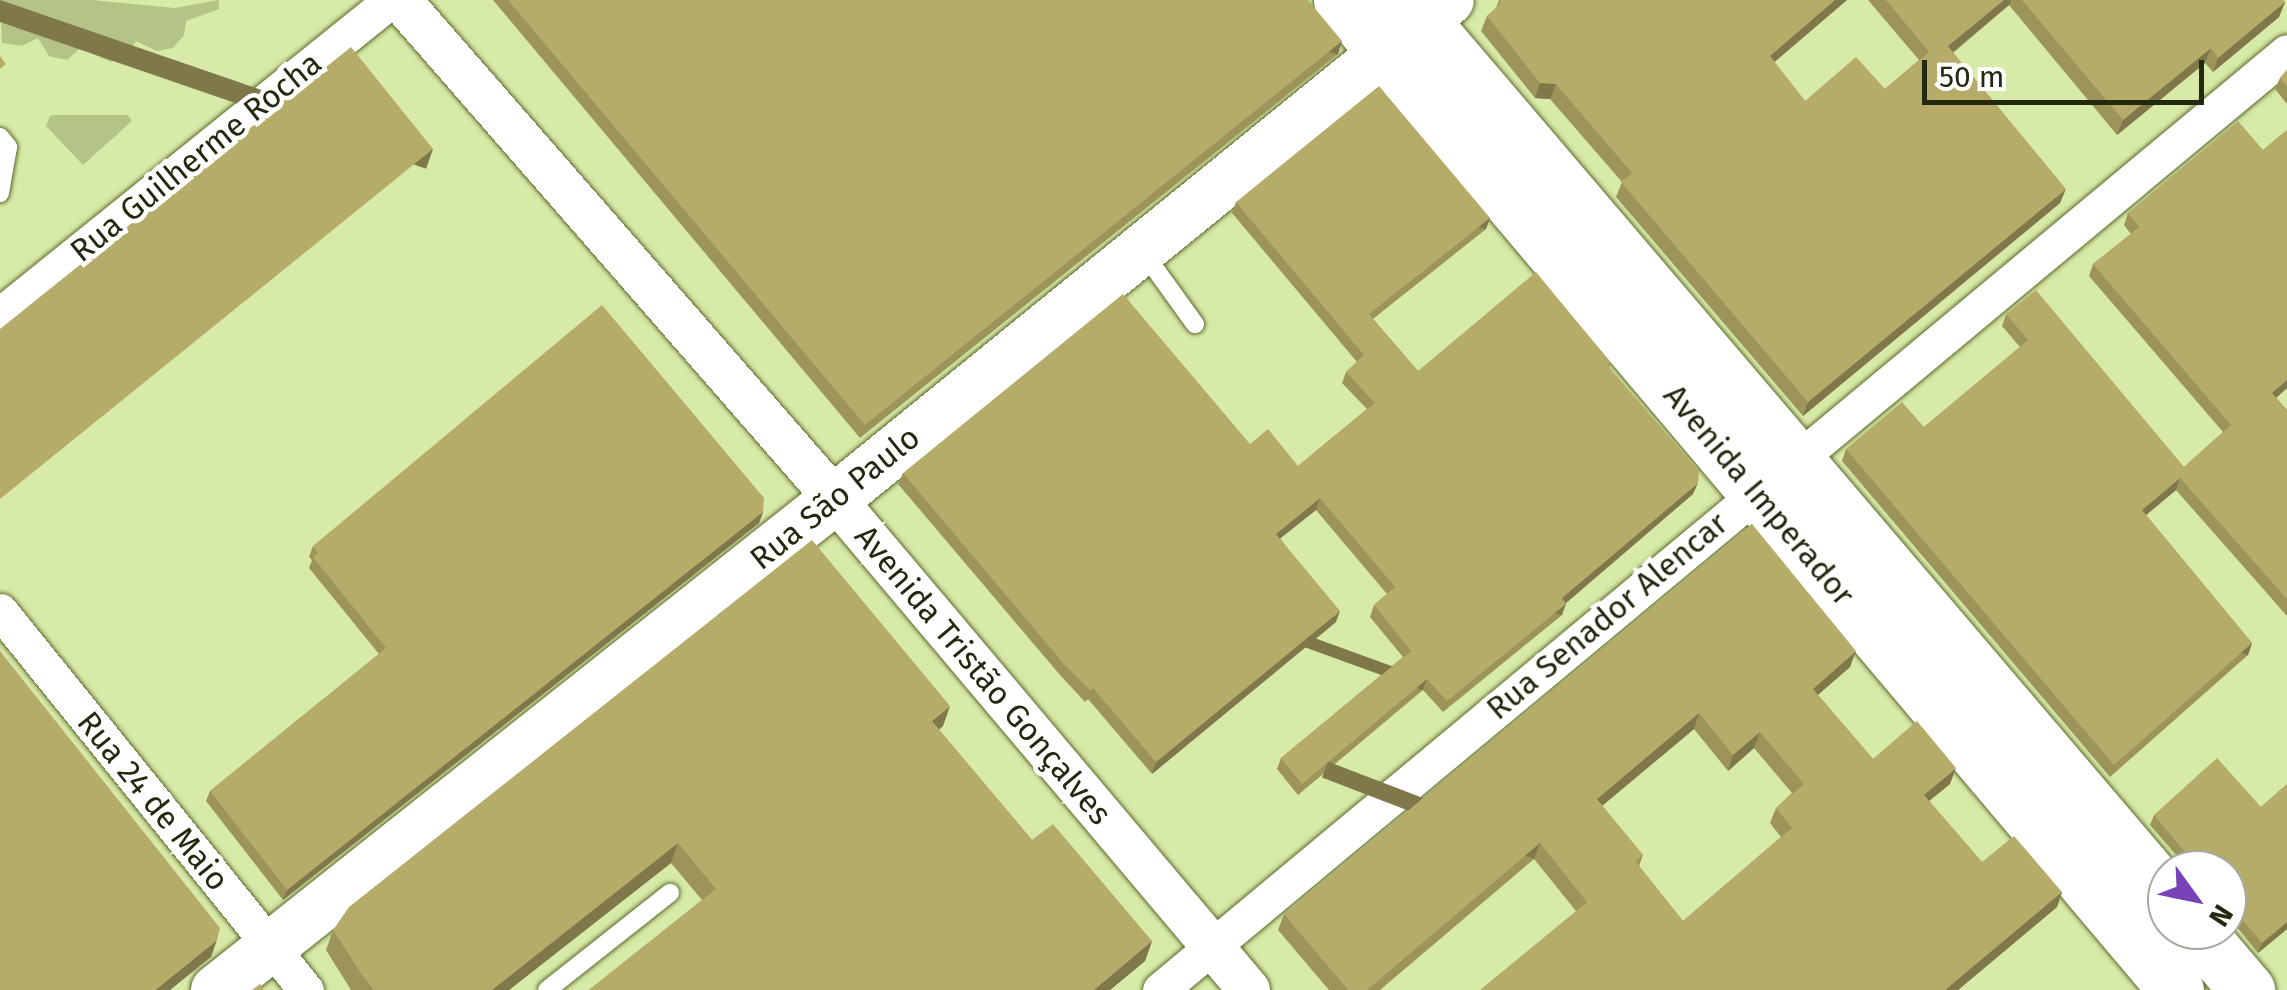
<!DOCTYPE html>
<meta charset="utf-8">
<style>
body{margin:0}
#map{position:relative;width:2287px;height:990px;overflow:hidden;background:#d7eaa8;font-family:"Fira Sans",sans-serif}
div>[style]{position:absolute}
.green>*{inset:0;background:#b3c486}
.roads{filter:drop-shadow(0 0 2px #5b692b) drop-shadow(0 0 2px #5b692b)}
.service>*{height:18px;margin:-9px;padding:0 9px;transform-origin:9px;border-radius:9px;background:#fff}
.minor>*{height:35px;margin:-17.5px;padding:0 17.5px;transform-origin:17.5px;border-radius:17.5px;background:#fff}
.tertiary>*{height:42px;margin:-21px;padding:0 21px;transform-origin:21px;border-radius:21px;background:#fff}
.secondary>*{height:50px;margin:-25px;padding:0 25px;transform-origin:25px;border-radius:25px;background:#fff}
.primary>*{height:55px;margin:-27.5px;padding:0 27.5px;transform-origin:27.5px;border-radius:27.5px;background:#fff}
.wall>*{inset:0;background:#9d945a}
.shaded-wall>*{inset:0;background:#7f784a;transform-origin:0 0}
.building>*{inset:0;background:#b6ac69}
span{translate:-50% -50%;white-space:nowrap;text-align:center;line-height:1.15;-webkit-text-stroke:9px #fff;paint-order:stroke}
.street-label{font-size:32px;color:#23290f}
.north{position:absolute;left:2147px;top:850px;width:100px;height:100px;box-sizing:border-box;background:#fff;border:2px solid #a7a99f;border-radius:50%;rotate:123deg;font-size:28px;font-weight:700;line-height:40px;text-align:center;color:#23290f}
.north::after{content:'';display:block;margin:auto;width:35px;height:45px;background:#7742b8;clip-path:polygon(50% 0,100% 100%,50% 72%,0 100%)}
.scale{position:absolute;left:1922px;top:60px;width:282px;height:45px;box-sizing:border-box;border:5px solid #23290f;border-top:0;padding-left:12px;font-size:30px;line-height:35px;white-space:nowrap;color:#23290f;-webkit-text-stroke:8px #fff;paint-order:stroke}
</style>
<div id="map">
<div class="green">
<div style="clip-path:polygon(0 0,91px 0,175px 8px,219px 0,219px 9px,186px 21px,184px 35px,173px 48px,157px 51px,136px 41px,128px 54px,111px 62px,93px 54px,85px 44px,67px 60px,49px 56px,38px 38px,22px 46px,2px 43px)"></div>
<div style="clip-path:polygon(55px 115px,128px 115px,132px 121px,83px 165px,46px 126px,50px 116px)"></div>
</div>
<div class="roads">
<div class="service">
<div style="left:0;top:137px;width:13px;rotate:51deg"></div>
<div style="left:8px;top:147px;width:47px;rotate:99.9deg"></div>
<div style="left:1143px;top:252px;width:89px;rotate:54.2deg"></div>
<div style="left:547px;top:990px;width:157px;rotate:-38.3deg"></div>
</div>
<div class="minor">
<div style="left:0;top:315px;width:502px;rotate:-38.86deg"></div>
<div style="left:0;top:611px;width:487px;rotate:51.1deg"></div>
<div style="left:1160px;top:990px;width:1466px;rotate:-39.77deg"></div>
</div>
<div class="tertiary">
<div style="left:400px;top:0;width:662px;rotate:48.92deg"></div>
<div style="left:835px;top:499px;width:642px;rotate:49.86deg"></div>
</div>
<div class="secondary">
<div style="left:216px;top:990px;width:790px;rotate:-38.42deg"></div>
<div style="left:835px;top:499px;width:791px;rotate:-39.1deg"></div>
</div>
<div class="primary">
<div style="left:1341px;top:0;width:1295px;rotate:49.85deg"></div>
<div style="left:1404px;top:0;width:1177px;rotate:49.58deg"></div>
<div style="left:2196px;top:930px;width:79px;rotate:49.6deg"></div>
</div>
</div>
<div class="wall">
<div style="clip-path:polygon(493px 0,1308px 0,1338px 54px,860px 438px)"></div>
<div style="clip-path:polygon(1499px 0,1847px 0,1774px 62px,1805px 101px,1885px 89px,1919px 60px,1868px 0,2283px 0,2285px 2px,2279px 17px,2213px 72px,2205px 63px,2117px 135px,2009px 5px,1953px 53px,2060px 203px,1803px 416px,1616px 197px,1622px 182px,1550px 99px,1535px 98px,1481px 31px,1487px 16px,1496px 8px)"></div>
<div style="clip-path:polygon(2287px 70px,2287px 104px,2275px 89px,2280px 78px)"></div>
<div style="clip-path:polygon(2287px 130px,2287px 388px,2276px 398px,2287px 410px,2287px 616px,2176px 490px,2146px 515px,2252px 643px,2248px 655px,2110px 777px,1842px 461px,1846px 449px,1924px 427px,2020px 347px,2002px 326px,2006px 314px,2184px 467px,2223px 432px,2089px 276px,2093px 264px,2131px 234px,2124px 225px,2128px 213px,2263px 150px)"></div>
<div style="clip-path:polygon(1236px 202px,1490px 218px,1486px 229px,1373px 319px,1418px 371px,1611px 363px,1609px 367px,1693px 494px,1565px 603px,1562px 615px,1443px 712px,1423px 690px,1298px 795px,1277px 769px,1281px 758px,1403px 657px,1370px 617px,1374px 605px,1387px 594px,1316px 510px,1280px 538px,1336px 622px,1152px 774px,1088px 699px,1085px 702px,1060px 675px,898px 484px,903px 473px,1250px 444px,1298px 466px,1367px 409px,1342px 383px,1346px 372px,1357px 362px,1232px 213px)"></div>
<div style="clip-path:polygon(763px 512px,759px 523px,283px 900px,206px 801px,210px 791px,379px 654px,309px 568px,312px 560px,309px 557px,313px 546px)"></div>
<div style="clip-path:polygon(evenodd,1752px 524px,1850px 667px,1818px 695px,1873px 759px,1950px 784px,1929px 801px,1982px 862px,2062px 892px,2057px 907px,1958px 990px,1576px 911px,1534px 859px,1380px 990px,1329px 990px,1278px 930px,1284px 914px,1752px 524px,1694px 729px,1728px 771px,1754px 748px,1792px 793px,1776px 808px,1770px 823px,1781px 837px,1683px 921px,1639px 866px,1643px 855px,1602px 806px,1694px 729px)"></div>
<div style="clip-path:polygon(943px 726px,939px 730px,1032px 840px,1152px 941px,1145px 961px,1110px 990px,589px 990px,702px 900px,671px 863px,509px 990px,351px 990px,326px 950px,333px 930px)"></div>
<div style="clip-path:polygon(2287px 784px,2287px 929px,2258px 953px,2227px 915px,2227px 870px,2189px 870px,2150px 825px,2154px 815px,2261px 807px)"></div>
</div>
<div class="shaded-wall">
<div style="clip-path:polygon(1835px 0,1847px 0,1764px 71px,1770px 56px)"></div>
<div style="clip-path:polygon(2004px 0,2011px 0,2009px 5px,1942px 61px,1948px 46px)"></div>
<div style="clip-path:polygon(2285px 2px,2279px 17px,2213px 72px,2218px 58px)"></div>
<div style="left:1342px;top:41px;width:14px;height:612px;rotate:107deg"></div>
<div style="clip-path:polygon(2211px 48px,2205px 63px,2117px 135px,2123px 120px)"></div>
<div style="clip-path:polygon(1540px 83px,1556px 84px,1550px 99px,1535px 98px)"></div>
<div style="left:433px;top:149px;width:21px;height:557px;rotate:109deg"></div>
<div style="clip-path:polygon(2066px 189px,2060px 203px,1803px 416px,1808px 402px)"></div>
<div style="left:1490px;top:218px;width:12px;height:154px;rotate:110deg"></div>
<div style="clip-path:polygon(2287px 380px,2287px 388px,2268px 405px,2272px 393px)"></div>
<div style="clip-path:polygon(2180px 478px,2176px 490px,2138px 522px,2142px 510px)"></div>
<div style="clip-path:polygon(1698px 483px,1693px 494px,1558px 610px,1562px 598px)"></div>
<div style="clip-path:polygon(1320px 498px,1316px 510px,1272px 545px,1276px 534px)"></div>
<div style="clip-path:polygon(763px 512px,759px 523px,283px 900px,287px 890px)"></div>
<div style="left:1566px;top:604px;width:12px;height:154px;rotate:110deg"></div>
<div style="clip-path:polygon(1340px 611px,1336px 622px,1152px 774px,1156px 762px)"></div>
<div style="left:2252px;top:643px;width:13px;height:184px;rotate:108deg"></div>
<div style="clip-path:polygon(1856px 651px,1850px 667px,1807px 704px,1813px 689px)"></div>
<div style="left:1427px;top:679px;width:12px;height:163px;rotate:110deg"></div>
<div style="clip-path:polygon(950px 706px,943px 726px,924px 741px,932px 721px)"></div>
<div style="clip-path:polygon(1699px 713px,1694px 729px,1591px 815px,1597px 799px)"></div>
<div style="clip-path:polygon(1760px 732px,1754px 748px,1728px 771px,1733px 755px)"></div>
<div style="clip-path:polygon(1956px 768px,1950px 784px,1918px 810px,1924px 795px)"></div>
<div style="clip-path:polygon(678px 843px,671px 863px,509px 990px,492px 990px)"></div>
<div style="left:1540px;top:843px;width:17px;height:227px;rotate:111deg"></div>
<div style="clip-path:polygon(2062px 892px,2057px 907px,1958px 990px,1945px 990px)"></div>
<div style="clip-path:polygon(2287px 922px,2287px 929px,2258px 953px,2262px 943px)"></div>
<div style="clip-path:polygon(217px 940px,211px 957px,170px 990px,155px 990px)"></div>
<div style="clip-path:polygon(1152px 941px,1145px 961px,1110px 990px,1094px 990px)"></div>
</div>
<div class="building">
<div style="clip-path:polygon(508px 0,1308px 0,1342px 41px,865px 425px)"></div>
<div style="clip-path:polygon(1500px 0,1835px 0,1770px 56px,1805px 101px,1856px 57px,1885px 89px,1929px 52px,1886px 0,2004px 0,1948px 46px,2066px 189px,1808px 402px,1621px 182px,1632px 173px,1556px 84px,1540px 83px,1487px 16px,1500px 4px)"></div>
<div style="clip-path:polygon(2022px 0,2283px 0,2285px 2px,2218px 58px,2211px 48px,2123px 120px)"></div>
<div style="clip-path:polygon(351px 47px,433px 149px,0 499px,0 329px)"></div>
<div style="clip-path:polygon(0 56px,6px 64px,0 69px)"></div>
<div style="clip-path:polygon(2287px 70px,2287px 87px,2280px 78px)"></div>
<div style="clip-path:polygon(1379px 86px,1490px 218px,1369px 314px,1418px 371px,1536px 272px,1611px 363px,1607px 365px,1699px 471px,1698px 483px,1562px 598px,1566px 604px,1447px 701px,1427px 679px,1302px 784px,1281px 758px,1411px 651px,1374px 605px,1395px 587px,1320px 498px,1276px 534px,1340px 611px,1156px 762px,1093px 688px,1090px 690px,1064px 664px,903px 473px,1123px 294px,1250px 444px,1268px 429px,1298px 466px,1375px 403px,1346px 372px,1364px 355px,1236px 202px)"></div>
<div style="clip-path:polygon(2238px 121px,2263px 150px,2287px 130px,2287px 380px,2272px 393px,2287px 410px,2287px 599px,2180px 478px,2142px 510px,2252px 643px,2114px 765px,1846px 449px,1902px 402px,1924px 427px,2028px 340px,2006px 314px,2036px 290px,2184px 467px,2231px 425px,2093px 264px,2139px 227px,2128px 213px)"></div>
<div style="clip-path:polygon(602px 305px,764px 498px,763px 512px,287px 890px,210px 791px,386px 648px,313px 557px,318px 553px,313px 546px)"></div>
<div style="clip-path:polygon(evenodd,1752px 524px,1856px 651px,1813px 689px,1873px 759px,1917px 721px,1956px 768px,1924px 795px,1982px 862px,2014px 836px,2062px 892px,1945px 990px,1480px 990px,1587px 902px,1540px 843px,1367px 990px,1348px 990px,1284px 914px,1752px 524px,1699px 713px,1733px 755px,1760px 732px,1804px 784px,1776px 808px,1792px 828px,1683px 921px,1635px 861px,1643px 855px,1597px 799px,1699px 713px)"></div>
<div style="clip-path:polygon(812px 540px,950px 706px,932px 721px,1032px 840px,1053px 824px,1152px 941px,1094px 990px,589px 990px,716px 889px,678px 843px,492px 990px,374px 990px,362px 975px,333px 930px,349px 907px)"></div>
<div style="clip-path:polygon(0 651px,220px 928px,217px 940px,155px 990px,0 990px)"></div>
<div style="clip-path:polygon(2217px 758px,2261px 807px,2287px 784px,2287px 922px,2262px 943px,2227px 901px,2227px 870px,2200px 870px,2154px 815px)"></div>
<div style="clip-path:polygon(260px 984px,264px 990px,252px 990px)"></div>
</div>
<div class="street-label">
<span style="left:196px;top:157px;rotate:-39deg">Rua Guilherme Rocha</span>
<span style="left:1759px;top:495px;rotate:50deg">Avenida Imperador</span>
<span style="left:835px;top:498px;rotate:-39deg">Rua São Paulo</span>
<span style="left:1607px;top:616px;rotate:-40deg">Rua Senador Alencar</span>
<span style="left:983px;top:675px;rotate:50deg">Avenida Tristão Gonçalves</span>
<span style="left:153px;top:801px;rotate:51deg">Rua 24 de Maio</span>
</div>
<div class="north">N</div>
<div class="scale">50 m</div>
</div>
